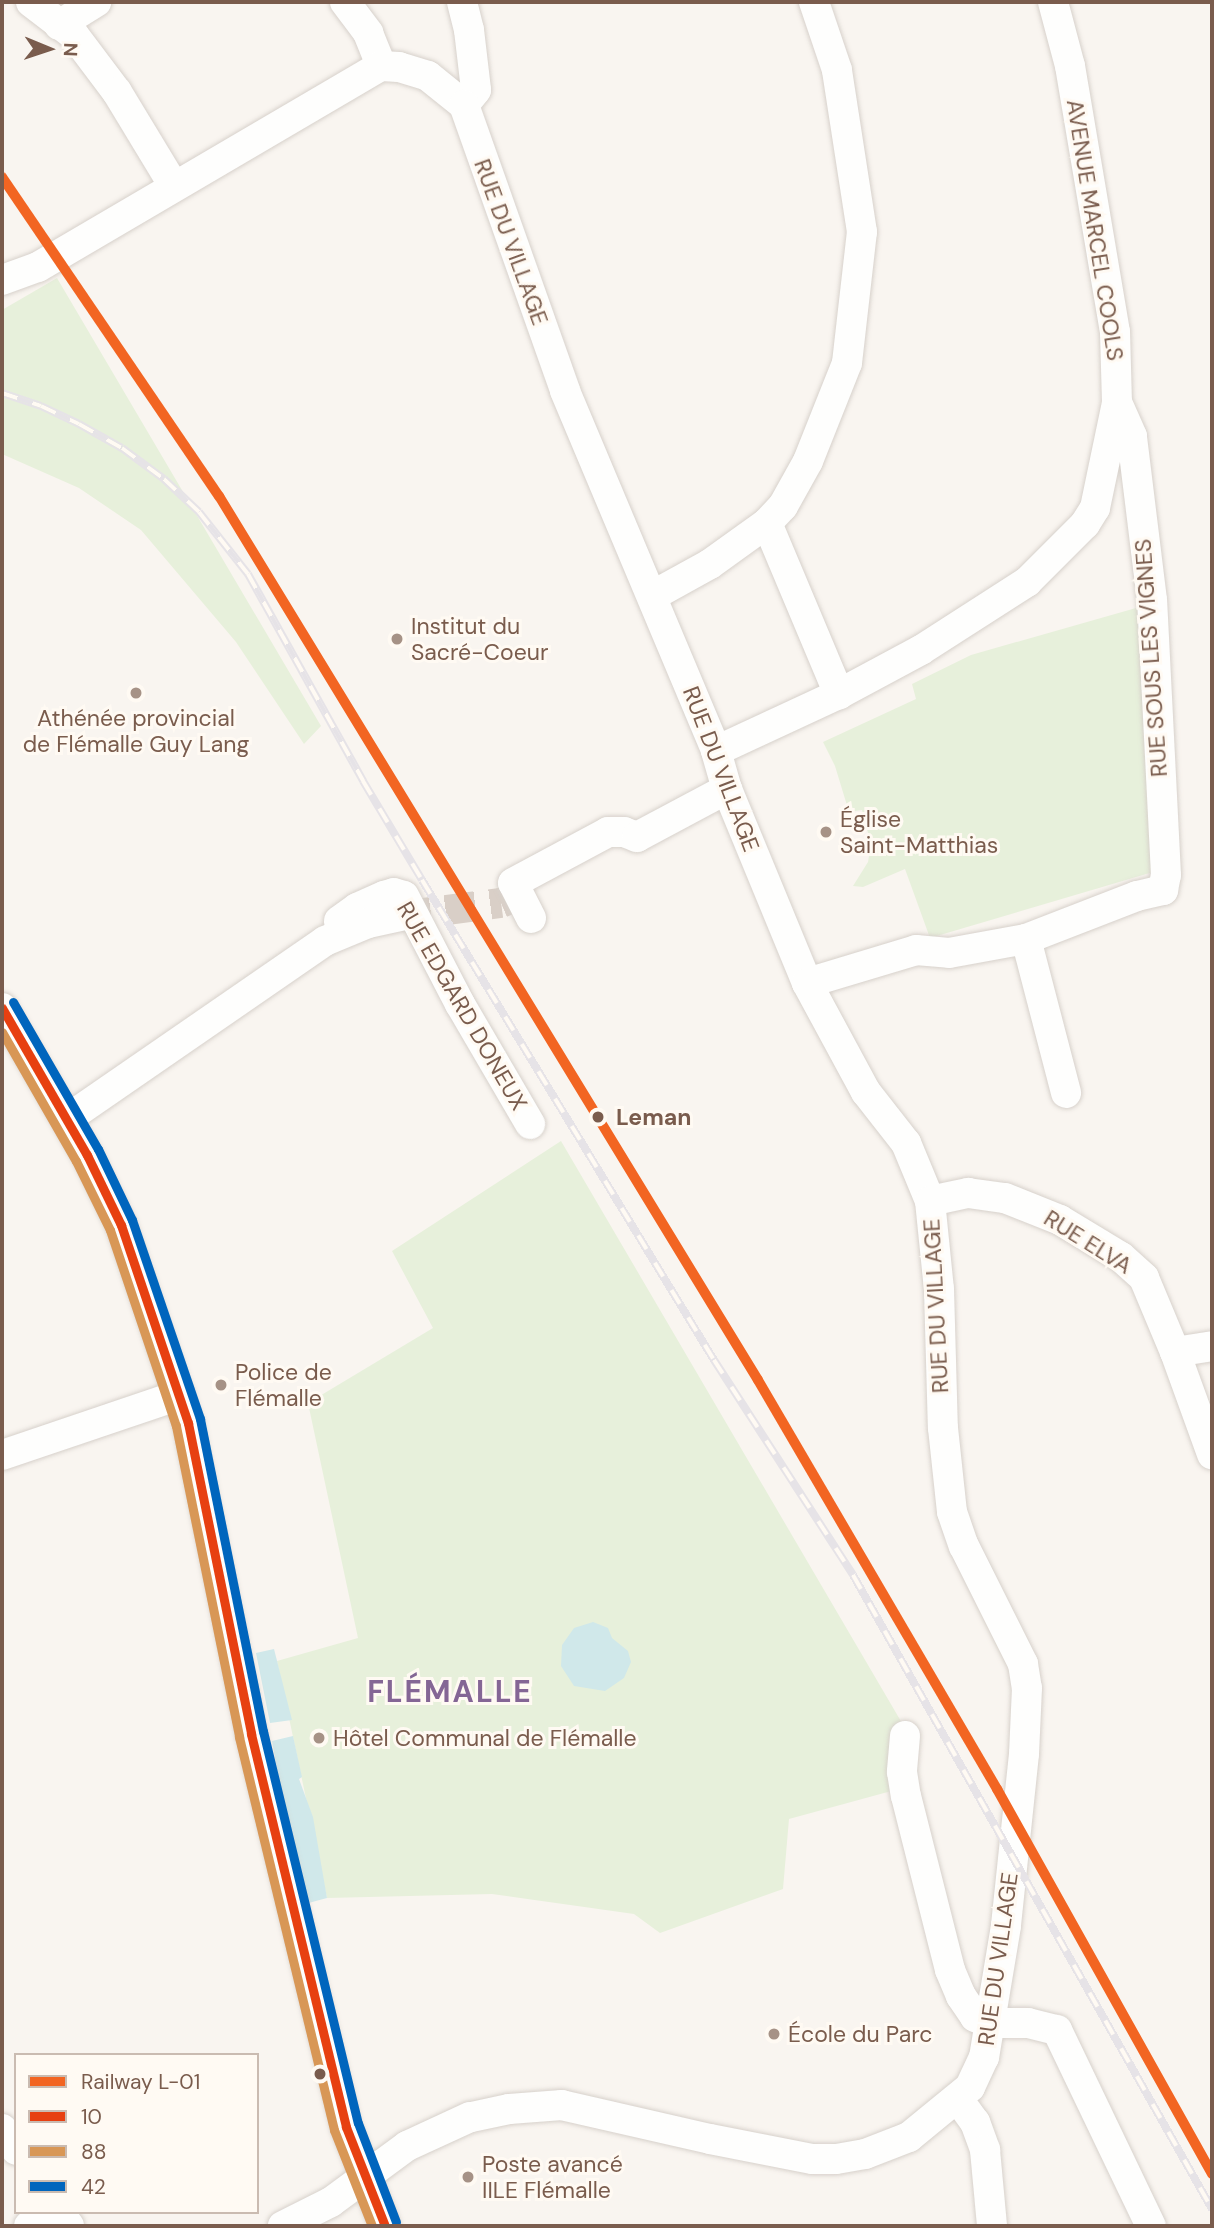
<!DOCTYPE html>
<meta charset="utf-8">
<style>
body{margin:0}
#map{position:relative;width:1214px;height:2228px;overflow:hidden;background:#f9f5f0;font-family:"DM Sans",sans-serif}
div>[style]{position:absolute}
.green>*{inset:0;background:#e7f0db}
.water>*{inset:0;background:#d0e8ea}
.minor-tunnel>*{height:30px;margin-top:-15px;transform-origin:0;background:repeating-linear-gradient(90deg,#d9cfc7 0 30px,transparent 0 45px)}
.roads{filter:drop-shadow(0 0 2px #d7d1cb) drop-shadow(0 0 2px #d7d1cb)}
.minor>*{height:30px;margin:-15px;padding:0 15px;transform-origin:15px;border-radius:15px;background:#fefefd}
.rail>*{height:8px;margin-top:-4px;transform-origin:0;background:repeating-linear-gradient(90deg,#fffaf3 0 16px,#e6e3e7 0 32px);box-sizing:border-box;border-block:2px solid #e6e3e7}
.bus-1>*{height:9px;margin:-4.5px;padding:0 4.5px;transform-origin:4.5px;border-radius:4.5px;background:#e74011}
.bus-2>*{height:9px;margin:-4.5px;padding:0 4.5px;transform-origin:4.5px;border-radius:4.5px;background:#d89756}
.bus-3>*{height:9px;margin:-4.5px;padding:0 4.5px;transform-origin:4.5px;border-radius:4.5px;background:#0065bd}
.rail-1>*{height:10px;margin:-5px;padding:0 5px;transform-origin:5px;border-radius:5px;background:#f26522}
.dots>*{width:19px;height:19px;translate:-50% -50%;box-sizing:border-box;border:4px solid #fffaf3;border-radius:50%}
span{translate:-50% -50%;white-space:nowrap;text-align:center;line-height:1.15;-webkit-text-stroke:6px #fffaf3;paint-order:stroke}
.street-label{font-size:23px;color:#7a5c4d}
.poi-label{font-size:23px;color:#7a5c4d}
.left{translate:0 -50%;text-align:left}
.stop-label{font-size:23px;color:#7a5c4d;font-weight:700}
.district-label{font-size:30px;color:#846695;font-weight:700;letter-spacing:2px}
.frame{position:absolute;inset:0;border:4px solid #7a5c4d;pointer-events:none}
.legend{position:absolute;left:14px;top:2053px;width:245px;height:161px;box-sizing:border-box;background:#fffaf3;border:2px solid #cabbb1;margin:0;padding:9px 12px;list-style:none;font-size:21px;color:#7a5c4d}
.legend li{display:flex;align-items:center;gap:14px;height:35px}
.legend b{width:35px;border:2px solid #cabbb1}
.north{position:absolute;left:14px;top:14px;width:70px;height:70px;-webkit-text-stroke:5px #fffaf3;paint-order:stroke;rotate:92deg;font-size:19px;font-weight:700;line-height:28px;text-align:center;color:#7a5c4d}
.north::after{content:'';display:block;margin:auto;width:24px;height:32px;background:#7a5c4d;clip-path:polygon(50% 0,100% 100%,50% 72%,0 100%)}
</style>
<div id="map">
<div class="green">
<div style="clip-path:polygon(57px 278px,321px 726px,304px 744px,236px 642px,141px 530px,79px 488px,2px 454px,2px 310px)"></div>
<div style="clip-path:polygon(1143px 606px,1153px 872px,930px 938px,905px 869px,863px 887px,853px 886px,868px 862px,871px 844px,862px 810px,849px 812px,835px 766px,823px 742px,916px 699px,912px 684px,971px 655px)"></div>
<div style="clip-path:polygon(561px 1141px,902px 1723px,895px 1790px,789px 1819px,783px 1889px,660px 1933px,634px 1914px,492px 1894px,327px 1898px,277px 1661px,358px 1638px,308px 1403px,433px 1328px,392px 1251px)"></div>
</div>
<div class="water">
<div style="clip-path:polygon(593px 1622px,608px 1628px,612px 1638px,628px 1651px,631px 1662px,624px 1678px,605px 1691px,574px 1686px,561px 1666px,562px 1645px,574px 1628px)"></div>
<div style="clip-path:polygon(274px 1649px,292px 1720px,270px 1723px,256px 1653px)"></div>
<div style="clip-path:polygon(293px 1736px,302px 1777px,299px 1779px,313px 1817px,327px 1898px,301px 1905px,272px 1741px)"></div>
</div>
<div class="minor-tunnel">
<div style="left:401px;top:916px;width:101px;rotate:-7.4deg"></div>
<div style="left:501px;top:903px;width:30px;rotate:-23deg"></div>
</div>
<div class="roads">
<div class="minor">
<div style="left:31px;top:2px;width:54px;rotate:37.5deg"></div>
<div style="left:74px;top:35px;width:71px;rotate:53deg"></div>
<div style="left:117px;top:92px;width:110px;rotate:58.8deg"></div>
<div style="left:345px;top:2px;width:39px;rotate:53deg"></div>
<div style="left:368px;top:33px;width:35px;rotate:68deg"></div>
<div style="left:462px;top:2px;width:29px;rotate:76deg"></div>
<div style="left:469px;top:30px;width:60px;rotate:83.3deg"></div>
<div style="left:476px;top:90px;width:19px;rotate:129deg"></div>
<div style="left:59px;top:25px;width:44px;rotate:-31.9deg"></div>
<div style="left:2px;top:280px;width:38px;rotate:-20deg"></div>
<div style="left:38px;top:267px;width:398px;rotate:-30.4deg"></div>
<div style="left:381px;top:66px;width:18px;rotate:3deg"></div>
<div style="left:399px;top:67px;width:30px;rotate:17deg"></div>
<div style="left:428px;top:76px;width:46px;rotate:38.9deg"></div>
<div style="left:464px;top:105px;width:303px;rotate:70.5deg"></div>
<div style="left:565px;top:391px;width:390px;rotate:67.2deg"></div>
<div style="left:716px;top:751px;width:40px;rotate:74deg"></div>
<div style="left:727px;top:789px;width:210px;rotate:67.6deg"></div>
<div style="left:807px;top:983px;width:124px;rotate:61.6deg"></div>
<div style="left:866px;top:1092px;width:65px;rotate:51.9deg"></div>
<div style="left:906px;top:1143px;width:63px;rotate:67.5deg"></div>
<div style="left:930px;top:1201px;width:88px;rotate:84.2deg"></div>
<div style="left:939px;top:1289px;width:139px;rotate:88.4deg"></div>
<div style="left:943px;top:1428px;width:84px;rotate:83.9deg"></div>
<div style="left:952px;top:1512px;width:36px;rotate:71deg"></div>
<div style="left:964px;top:1546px;width:132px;rotate:63.4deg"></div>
<div style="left:1023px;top:1664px;width:24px;rotate:81deg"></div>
<div style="left:1027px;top:1688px;width:66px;rotate:92.6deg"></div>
<div style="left:1024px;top:1754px;width:173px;rotate:96deg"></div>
<div style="left:1006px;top:1926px;width:133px;rotate:99.5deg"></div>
<div style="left:984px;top:2057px;width:33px;rotate:115deg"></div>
<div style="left:970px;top:2087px;width:79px;rotate:140.7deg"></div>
<div style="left:909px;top:2137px;width:47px;rotate:158.9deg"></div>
<div style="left:865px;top:2154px;width:29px;rotate:170deg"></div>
<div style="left:836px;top:2159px;width:24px;rotate:180deg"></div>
<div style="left:812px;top:2159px;width:104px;rotate:-168.9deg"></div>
<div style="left:710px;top:2139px;width:152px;rotate:-167.1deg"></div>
<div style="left:562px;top:2105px;width:53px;rotate:175.7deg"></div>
<div style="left:509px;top:2109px;width:40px;rotate:168deg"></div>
<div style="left:470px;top:2117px;width:69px;rotate:155.3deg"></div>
<div style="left:407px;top:2146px;width:94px;rotate:143.6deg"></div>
<div style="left:331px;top:2202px;width:54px;rotate:153.4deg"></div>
<div style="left:767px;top:523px;width:186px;rotate:67.2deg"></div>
<div style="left:652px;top:596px;width:66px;rotate:-28.9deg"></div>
<div style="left:710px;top:564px;width:70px;rotate:-35.7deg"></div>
<div style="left:767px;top:523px;width:23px;rotate:-47deg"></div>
<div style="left:783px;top:506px;width:51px;rotate:-60.9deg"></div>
<div style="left:808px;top:461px;width:105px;rotate:-68.3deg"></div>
<div style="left:847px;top:363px;width:132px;rotate:-83.5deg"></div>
<div style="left:862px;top:232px;width:164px;rotate:-98.8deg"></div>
<div style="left:837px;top:70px;width:72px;rotate:-108.7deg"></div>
<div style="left:716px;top:751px;width:136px;rotate:-24.9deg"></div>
<div style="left:839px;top:694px;width:93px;rotate:-28.2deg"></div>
<div style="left:921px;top:650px;width:126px;rotate:-32.7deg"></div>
<div style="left:1027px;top:582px;width:82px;rotate:-45deg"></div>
<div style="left:1085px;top:524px;width:19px;rotate:-58deg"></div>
<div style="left:1095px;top:508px;width:107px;rotate:-78.2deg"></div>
<div style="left:1117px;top:403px;width:71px;rotate:-91.6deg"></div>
<div style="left:1115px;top:332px;width:270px;rotate:-99.6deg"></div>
<div style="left:1070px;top:66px;width:66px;rotate:-104.9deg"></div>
<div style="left:531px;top:918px;width:39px;rotate:-117deg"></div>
<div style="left:513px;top:883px;width:108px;rotate:-28.2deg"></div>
<div style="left:608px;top:832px;width:16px"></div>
<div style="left:624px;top:832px;width:14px;rotate:21deg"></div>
<div style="left:637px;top:837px;width:102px;rotate:-28.1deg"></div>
<div style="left:339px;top:921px;width:22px;rotate:-36deg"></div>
<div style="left:357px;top:908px;width:30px;rotate:-24deg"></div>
<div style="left:384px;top:896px;width:10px;rotate:-17deg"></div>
<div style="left:394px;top:893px;width:10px;rotate:17deg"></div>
<div style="left:404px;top:896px;width:122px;rotate:62.6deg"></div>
<div style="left:460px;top:1004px;width:139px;rotate:59.7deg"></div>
<div style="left:1026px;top:939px;width:159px;rotate:75.4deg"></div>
<div style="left:807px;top:983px;width:114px;rotate:-16.8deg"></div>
<div style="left:916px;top:950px;width:33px;rotate:5deg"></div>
<div style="left:949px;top:953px;width:78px;rotate:-10.3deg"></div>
<div style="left:1026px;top:939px;width:119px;rotate:-21.2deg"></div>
<div style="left:1137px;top:896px;width:27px;rotate:-13deg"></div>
<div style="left:1163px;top:890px;width:15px;rotate:-79deg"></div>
<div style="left:1166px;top:875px;width:275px;rotate:-92.9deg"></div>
<div style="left:1152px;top:600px;width:165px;rotate:-97deg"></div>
<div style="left:1132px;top:436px;width:36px;rotate:-114deg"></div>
<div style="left:2px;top:1008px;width:170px;rotate:60deg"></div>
<div style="left:87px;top:1155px;width:78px;rotate:64.1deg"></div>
<div style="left:121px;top:1225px;width:209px;rotate:71.3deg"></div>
<div style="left:188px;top:1423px;width:317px;rotate:78.5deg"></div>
<div style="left:251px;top:1734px;width:404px;rotate:76.4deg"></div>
<div style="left:346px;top:2127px;width:106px;rotate:68.5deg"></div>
<div style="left:67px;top:1119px;width:313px;rotate:-34.6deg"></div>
<div style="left:325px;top:941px;width:47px;rotate:-22.7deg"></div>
<div style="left:368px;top:923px;width:34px;rotate:-12deg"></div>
<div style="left:930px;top:1201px;width:39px;rotate:-12deg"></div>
<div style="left:968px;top:1193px;width:37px;rotate:8deg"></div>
<div style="left:1005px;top:1198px;width:59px;rotate:21.8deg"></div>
<div style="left:1060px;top:1220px;width:71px;rotate:31.2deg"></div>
<div style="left:1121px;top:1257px;width:31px;rotate:42deg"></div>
<div style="left:1144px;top:1278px;width:80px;rotate:67.3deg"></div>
<div style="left:1175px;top:1352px;width:109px;rotate:70.1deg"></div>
<div style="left:1175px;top:1352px;width:37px;rotate:-9deg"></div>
<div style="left:2px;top:1455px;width:187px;rotate:-18.7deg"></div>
<div style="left:905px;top:1736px;width:36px;rotate:95deg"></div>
<div style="left:902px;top:1772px;width:24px;rotate:81deg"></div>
<div style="left:906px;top:1796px;width:179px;rotate:75.8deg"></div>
<div style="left:950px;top:1970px;width:28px;rotate:67deg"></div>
<div style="left:961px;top:1996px;width:25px;rotate:56deg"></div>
<div style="left:975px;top:2017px;width:17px;rotate:21deg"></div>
<div style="left:991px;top:2023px;width:37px"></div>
<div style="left:1028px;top:2023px;width:30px;rotate:14deg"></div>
<div style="left:1057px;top:2030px;width:217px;rotate:64.4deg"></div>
<div style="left:958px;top:2099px;width:29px;rotate:54deg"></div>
<div style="left:975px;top:2122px;width:30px;rotate:70deg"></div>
<div style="left:985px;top:2150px;width:76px;rotate:84.7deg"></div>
<div style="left:2px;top:2129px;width:25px;rotate:56deg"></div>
<div style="left:59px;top:2212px;width:17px;rotate:54deg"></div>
<div style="left:29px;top:2226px;width:22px;rotate:-39deg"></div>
</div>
</div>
<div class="rail">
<div style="left:2px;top:393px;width:41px;rotate:18.4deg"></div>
<div style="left:41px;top:406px;width:42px;rotate:25.3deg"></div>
<div style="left:79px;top:424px;width:49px;rotate:29.2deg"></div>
<div style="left:122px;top:448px;width:52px;rotate:36.4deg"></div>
<div style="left:164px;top:479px;width:48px;rotate:43.3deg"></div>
<div style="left:199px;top:512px;width:79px;rotate:51.7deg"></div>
<div style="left:248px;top:574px;width:237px;rotate:60.9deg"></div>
<div style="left:363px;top:781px;width:115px;rotate:59.2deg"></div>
<div style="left:422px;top:880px;width:562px;rotate:58.69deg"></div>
<div style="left:714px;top:1360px;width:256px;rotate:57.1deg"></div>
<div style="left:853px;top:1575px;width:729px;rotate:60.48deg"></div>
</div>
<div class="bus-1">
<div style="left:2px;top:1008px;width:170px;rotate:60deg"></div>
<div style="left:87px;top:1155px;width:78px;rotate:64.1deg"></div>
<div style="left:121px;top:1225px;width:209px;rotate:71.3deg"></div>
<div style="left:188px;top:1423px;width:317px;rotate:78.5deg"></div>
<div style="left:251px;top:1734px;width:404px;rotate:76.4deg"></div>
<div style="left:346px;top:2127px;width:106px;rotate:68.5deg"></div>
</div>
<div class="bus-2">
<div style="left:2px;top:1032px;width:149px;rotate:60.2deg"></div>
<div style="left:76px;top:1161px;width:77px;rotate:63.8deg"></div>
<div style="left:110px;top:1230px;width:207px;rotate:71.4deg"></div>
<div style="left:176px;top:1426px;width:317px;rotate:78.5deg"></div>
<div style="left:239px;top:1737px;width:404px;rotate:76.4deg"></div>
<div style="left:334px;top:2130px;width:103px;rotate:68.4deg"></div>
</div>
<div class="bus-3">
<div style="left:13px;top:1002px;width:170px;rotate:60deg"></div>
<div style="left:98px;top:1149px;width:79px;rotate:64.4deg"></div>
<div style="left:132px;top:1220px;width:210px;rotate:71.1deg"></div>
<div style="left:200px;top:1419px;width:318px;rotate:78.6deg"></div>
<div style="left:263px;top:1731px;width:403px;rotate:76.4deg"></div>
<div style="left:358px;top:2123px;width:106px;rotate:69deg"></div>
</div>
<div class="rail-1">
<div style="left:2px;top:177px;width:386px;rotate:55.8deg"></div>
<div style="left:219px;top:496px;width:1035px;rotate:58.63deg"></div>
<div style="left:758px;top:1380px;width:474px;rotate:59.7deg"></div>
<div style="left:997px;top:1789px;width:441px;rotate:60.8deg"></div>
</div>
<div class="dots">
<div style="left:397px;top:639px;background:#a69286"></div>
<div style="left:136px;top:693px;background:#a69286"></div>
<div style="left:826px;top:832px;background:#a69286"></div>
<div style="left:598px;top:1117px;background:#7a5c4d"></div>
<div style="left:221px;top:1385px;background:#a69286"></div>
<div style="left:319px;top:1738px;background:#a69286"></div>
<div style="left:774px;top:2034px;background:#a69286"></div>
<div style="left:320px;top:2074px;background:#7a5c4d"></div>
<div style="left:468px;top:2177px;background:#a69286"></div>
</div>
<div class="street-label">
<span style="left:1095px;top:230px;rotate:81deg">AVENUE MARCEL COOLS</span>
<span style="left:511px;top:242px;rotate:70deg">RUE DU VILLAGE</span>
<span style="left:1151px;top:658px;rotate:-94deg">RUE SOUS LES VIGNES</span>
<span style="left:721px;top:769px;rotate:69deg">RUE DU VILLAGE</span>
<span style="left:462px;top:1006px;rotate:60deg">RUE EDGARD DONEUX</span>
<span style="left:1088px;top:1242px;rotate:32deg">RUE ELVA</span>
<span style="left:936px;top:1306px;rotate:-93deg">RUE DU VILLAGE</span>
<span style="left:998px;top:1959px;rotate:-82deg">RUE DU VILLAGE</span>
</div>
<div class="poi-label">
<span class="left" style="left:411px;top:639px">Institut du<br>Sacré-Coeur</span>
<span style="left:136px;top:731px">Athénée provincial<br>de Flémalle Guy Lang</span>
<span class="left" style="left:840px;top:832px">Église<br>Saint-Matthias</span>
<span class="left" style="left:235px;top:1385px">Police de<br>Flémalle</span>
<span class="left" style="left:333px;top:1738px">Hôtel Communal de Flémalle</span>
<span class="left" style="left:788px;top:2034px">École du Parc</span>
<span class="left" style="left:482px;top:2177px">Poste avancé<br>IILE Flémalle</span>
</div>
<div class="stop-label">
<span class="left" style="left:616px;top:1117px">Leman</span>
</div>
<div class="district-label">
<span style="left:450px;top:1692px">FLÉMALLE</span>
</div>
<div class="frame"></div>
<ul class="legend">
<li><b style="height:9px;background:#f26522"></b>Railway L-01</li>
<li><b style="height:9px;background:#e74011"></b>10</li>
<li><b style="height:9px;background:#d89756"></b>88</li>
<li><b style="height:9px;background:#0065bd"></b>42</li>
</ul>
<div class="north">N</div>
</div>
